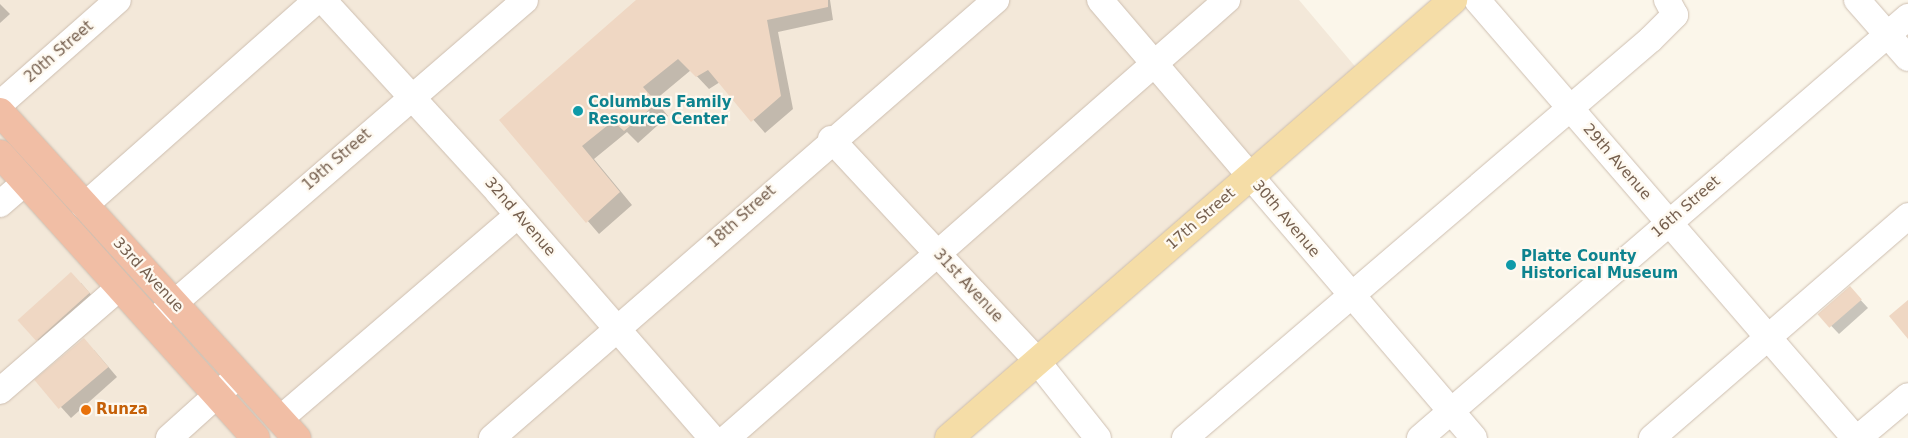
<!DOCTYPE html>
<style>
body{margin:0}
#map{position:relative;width:1908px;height:438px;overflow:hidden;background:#fbf6ea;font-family:"DejaVu Sans",sans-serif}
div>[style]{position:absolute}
.residential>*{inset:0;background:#f3e8d9}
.shadow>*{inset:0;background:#0003}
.building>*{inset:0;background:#efd7c3;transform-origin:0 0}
.roads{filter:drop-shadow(0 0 1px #cdbeb0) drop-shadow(0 0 1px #cdbeb0)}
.minor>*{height:26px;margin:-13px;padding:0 13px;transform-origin:13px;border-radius:13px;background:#fff}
.major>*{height:28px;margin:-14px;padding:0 14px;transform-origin:14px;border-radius:14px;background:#f5dda7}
.highway>*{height:28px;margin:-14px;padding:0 14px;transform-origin:14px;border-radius:14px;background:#f1bea5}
.dots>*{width:14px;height:14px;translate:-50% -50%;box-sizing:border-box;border:2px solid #fef9f0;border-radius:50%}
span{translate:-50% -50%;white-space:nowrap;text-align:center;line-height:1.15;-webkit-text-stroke:4.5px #fef9f0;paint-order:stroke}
.street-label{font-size:15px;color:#755f4e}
.culture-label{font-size:15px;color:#0d838f;font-weight:700}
.left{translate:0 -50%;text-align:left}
.food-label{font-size:15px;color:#c56008;font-weight:700}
</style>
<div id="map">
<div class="residential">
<div style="clip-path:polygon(0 0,1299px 0,1364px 77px,949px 438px,0 438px)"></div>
</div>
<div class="shadow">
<div style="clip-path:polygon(637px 0,830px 0,833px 20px,778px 32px,793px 109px,765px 133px,720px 82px,709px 89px,691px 70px,655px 100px,668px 116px,638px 143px,627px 132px,594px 159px,632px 205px,599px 234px,501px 120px)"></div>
<div style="clip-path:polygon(0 4px,10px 14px,0 23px)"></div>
<div style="clip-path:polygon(81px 283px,99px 304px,46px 349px,19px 320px)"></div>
<div style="clip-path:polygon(1856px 295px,1868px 308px,1839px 334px,1820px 314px)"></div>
<div style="clip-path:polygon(94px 350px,117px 377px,71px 418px,40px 384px)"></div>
</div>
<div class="building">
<div style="clip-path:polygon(636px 0,828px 0,828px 7px,767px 20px,781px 96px,751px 122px,708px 70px,696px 77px,678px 59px,643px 87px,657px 103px,624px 131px,613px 121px,582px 146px,620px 192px,586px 223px,499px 120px)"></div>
<div style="left:71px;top:272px;width:28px;height:72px;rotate:48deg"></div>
<div style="left:1850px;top:286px;width:18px;height:43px;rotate:49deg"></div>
<div style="clip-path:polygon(1908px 300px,1908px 339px,1889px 316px)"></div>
<div style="left:84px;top:338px;width:38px;height:65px;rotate:50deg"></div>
</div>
<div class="roads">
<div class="minor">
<div style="left:323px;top:0;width:261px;rotate:47.6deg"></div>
<div style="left:499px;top:193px;width:325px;rotate:49deg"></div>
<div style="left:1100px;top:0;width:576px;rotate:49.51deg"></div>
<div style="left:1477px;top:0;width:579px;rotate:49.21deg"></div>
<div style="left:1857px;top:0;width:77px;rotate:48.7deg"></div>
<div style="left:0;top:104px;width:157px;rotate:-41.4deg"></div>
<div style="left:831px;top:139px;width:303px;rotate:47.1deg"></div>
<div style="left:1037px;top:361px;width:98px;rotate:51.6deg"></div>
<div style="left:0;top:204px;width:33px;rotate:-41deg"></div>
<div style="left:84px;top:206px;width:311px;rotate:-41.5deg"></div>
<div style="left:157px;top:318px;width:486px;rotate:-40.8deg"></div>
<div style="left:0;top:391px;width:159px;rotate:-40.9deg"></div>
<div style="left:280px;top:419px;width:313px;rotate:-40.6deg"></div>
<div style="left:169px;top:438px;width:94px;rotate:-42deg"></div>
<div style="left:492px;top:438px;width:668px;rotate:-40.99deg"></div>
<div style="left:727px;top:438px;width:665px;rotate:-41.22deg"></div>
<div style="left:1185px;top:438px;width:613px;rotate:-40.57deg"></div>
<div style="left:1651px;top:39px;width:34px;rotate:-45deg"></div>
<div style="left:1675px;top:15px;width:17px;rotate:-118deg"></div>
<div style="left:1420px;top:438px;width:645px;rotate:-40.78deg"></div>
<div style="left:1652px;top:438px;width:339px;rotate:-40.9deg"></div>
<div style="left:1858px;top:438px;width:65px;rotate:-40deg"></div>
</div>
<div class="major">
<div style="left:949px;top:438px;width:668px;rotate:-40.99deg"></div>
</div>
<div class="highway">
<div style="left:0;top:112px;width:441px;rotate:47.7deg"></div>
<div style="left:0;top:154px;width:382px;rotate:48deg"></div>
</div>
</div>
<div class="dots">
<div style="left:578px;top:111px;background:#0f9aa8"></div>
<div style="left:1511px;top:265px;background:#0f9aa8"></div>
<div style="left:86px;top:410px;background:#e8710a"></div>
</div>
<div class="street-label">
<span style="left:59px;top:52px;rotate:-41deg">20th Street</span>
<span style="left:337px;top:160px;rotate:-41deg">19th Street</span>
<span style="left:1617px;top:162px;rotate:49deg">29th Avenue</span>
<span style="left:1686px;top:207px;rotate:-41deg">16th Street</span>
<span style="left:520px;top:217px;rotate:49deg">32nd Avenue</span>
<span style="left:742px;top:217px;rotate:-42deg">18th Street</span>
<span style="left:1201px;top:219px;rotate:-41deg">17th Street</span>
<span style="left:1286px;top:219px;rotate:50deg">30th Avenue</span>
<span style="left:148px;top:275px;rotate:47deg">33rd Avenue</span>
<span style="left:968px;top:286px;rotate:47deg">31st Avenue</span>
</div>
<div class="culture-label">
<span class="left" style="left:588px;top:111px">Columbus Family<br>Resource Center</span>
<span class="left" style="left:1521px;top:265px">Platte County<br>Historical Museum</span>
</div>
<div class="food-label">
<span class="left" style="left:96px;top:410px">Runza</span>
</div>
</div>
